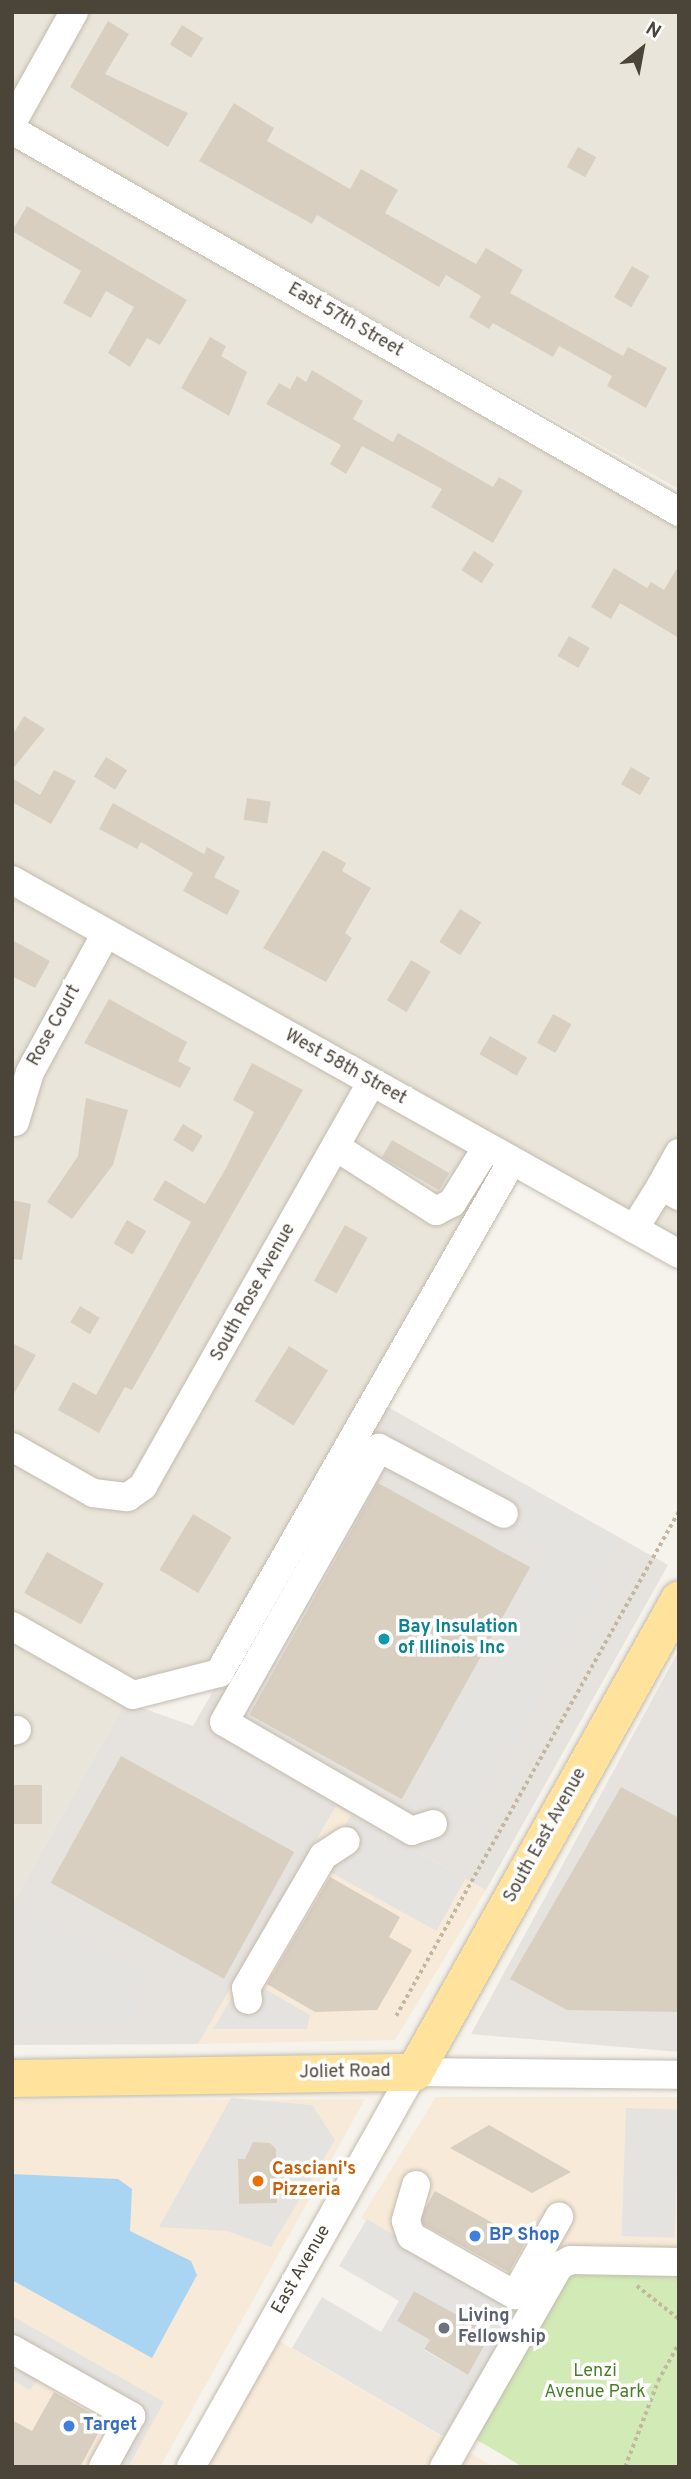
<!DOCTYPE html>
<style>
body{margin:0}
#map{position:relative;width:691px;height:2479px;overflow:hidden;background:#f6f3ec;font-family:Overpass,sans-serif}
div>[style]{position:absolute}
.residential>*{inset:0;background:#eae5da}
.commercial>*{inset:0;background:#f7ead8}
.industrial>*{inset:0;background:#e6e2dd}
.green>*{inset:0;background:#d2eab5}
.parking>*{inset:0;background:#e5e3e0;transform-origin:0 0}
.water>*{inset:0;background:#a9d4f2}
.building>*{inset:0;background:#d8cfc1;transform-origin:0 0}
.path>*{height:3.5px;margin-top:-1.75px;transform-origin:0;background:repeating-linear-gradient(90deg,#c4b79f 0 3.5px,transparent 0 7px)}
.roads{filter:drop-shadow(0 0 2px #c2bbae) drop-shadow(0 0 2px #c2bbae)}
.minor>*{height:28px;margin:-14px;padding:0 14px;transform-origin:14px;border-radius:14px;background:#fff}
.major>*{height:37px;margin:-18.5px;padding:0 18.5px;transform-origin:18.5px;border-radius:18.5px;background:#ffe39c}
.dots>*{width:19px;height:19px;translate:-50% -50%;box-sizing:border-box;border:4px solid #fff;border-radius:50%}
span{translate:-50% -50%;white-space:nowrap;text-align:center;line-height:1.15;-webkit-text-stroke:7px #fff;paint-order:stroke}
.street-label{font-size:18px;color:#4b4439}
.culture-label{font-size:18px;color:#0d838f;font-weight:700}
.left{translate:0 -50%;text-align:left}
.food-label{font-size:18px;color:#c56008;font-weight:700}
.shop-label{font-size:18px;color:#366cbe;font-weight:700}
.worship-label{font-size:18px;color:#5b616d;font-weight:700}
.park-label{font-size:18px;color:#4a7f2a}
.frame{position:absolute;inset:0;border:14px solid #4b4439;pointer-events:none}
.north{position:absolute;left:607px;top:14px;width:70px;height:70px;-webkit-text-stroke:5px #fff;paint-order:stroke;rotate:31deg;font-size:19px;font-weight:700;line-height:28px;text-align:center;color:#4b4439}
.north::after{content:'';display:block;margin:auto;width:24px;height:32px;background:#4b4439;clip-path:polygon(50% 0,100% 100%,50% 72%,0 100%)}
</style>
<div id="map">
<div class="residential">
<div style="clip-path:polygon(12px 12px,679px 12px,679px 489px,12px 117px)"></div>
<div style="clip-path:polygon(12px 143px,679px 523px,679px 1239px,12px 867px)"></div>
<div style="clip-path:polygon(12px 892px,503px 1167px,217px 1659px,139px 1684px,12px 1613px)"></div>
<div style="clip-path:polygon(12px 1635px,125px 1702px,12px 1905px)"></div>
</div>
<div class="commercial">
<div style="clip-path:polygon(336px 1806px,486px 1890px,395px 2040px,198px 2044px)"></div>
<div style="clip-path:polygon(436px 2097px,679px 2097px,679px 2258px,527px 2311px,361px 2218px)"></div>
<div style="clip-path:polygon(365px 2099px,160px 2467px,12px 2467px,12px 2101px)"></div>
<div style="clip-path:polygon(274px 2338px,494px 2467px,199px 2467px)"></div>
</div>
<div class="industrial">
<div style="clip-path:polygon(379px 1402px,668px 1565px,486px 1890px,336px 1806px,198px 2044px,12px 2045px,12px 1905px,125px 1702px,193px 1726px)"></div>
<div style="clip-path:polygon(679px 1650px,679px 2052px,471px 2034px)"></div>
</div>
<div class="green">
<div style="clip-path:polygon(679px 2271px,679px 2467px,523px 2467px,472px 2437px,564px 2272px)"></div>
</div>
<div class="parking">
<div style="clip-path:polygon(522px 1484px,616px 1537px,602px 1588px,469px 1825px,423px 1817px,409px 1807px,547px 1552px,500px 1522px)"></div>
<div style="left:351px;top:1815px;width:131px;height:60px;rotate:29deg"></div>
<div style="clip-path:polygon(18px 1902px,150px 1976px,138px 1993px,132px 2027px,12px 2024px,12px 1913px)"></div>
<div style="clip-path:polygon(244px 1977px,310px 2015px,307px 2029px,213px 2029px)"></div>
<div style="clip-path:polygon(evenodd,231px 2098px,312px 2105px,335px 2140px,271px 2247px,227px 2231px,159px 2227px,231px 2098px,253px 2142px,270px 2143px,276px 2149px,277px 2203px,239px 2204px,238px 2160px,245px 2159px,253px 2142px)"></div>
<div style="left:626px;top:2108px;width:53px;height:128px;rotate:2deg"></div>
<div style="clip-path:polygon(evenodd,367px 2219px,520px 2309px,444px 2437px,292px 2348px,322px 2297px,381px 2332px,399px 2301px,339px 2266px,367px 2219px,414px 2291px,491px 2335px,468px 2375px,424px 2350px,430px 2340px,397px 2321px,414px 2291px)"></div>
<div style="clip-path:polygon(12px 2316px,164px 2402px,128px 2467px,88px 2467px,115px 2421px,40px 2376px,30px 2390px,12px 2380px)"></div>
</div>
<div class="water">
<div style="clip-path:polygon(12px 2174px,118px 2179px,132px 2189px,130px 2231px,191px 2261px,197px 2275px,152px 2358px,12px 2280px)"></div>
</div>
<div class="building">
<div style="clip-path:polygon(108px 21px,129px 34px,105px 74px,188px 113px,168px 147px,70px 87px)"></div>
<div style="left:182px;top:25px;width:25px;height:23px;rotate:32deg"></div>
<div style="clip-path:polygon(234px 103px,274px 128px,267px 141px,350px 189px,361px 169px,398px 190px,385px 213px,476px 264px,486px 248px,523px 270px,510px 293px,623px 356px,628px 347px,667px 368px,646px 408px,607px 386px,612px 376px,559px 346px,553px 357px,493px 323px,489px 329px,469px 317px,481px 296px,446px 275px,439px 287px,317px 215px,312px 224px,199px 161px)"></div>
<div style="left:578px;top:147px;width:21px;height:23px;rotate:29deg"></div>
<div style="clip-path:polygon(27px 206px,187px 300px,160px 345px,147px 338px,130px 367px,108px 353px,134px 307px,106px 291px,91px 318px,63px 303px,81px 271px,12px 231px)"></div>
<div style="left:632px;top:266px;width:20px;height:36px;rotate:30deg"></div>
<div style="clip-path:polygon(210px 337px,226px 346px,221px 356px,247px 372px,229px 416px,181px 388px)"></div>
<div style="clip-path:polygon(312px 370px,363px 401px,353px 419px,393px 442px,398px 433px,493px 487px,499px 477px,523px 491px,493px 543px,431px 507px,442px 489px,362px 446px,346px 474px,330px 464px,341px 445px,266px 404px,279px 383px,290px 389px,297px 376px,306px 382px)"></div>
<div style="left:474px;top:551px;width:24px;height:23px;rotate:33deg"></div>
<div style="clip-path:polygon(679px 565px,679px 638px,620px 603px,611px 619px,591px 607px,614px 568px,647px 588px,651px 582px,664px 590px)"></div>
<div style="left:569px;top:636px;width:24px;height:23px;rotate:30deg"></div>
<div style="clip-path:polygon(24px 716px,45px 729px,12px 770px,12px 736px)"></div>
<div style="left:106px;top:757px;width:25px;height:23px;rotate:32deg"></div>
<div style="left:631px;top:767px;width:22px;height:20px;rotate:30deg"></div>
<div style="clip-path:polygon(54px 770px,76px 781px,51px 824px,12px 802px,12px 778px,40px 795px)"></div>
<div style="left:247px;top:798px;width:24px;height:22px;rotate:9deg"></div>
<div style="clip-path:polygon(113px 803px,204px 854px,207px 847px,225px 857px,214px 877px,240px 891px,227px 915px,183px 891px,193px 873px,141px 842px,137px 849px,99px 829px)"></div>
<div style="clip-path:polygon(323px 850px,346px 863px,342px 871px,371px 888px,345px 933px,352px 938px,326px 982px,263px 948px)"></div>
<div style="left:460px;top:909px;width:25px;height:39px;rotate:32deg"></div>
<div style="clip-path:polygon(12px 940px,50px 961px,35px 988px,12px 976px)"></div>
<div style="left:411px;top:960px;width:23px;height:47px;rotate:31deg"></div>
<div style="clip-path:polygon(109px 999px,187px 1042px,178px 1061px,191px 1068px,180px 1088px,84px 1043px)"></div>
<div style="left:553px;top:1014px;width:21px;height:33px;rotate:29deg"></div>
<div style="left:490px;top:1036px;width:43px;height:21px;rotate:30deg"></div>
<div style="clip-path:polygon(252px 1063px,303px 1090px,132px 1390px,125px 1387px,99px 1433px,58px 1410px,73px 1382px,96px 1395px,191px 1222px,153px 1200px,165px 1180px,205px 1204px,226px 1168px,254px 1112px,233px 1100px)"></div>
<div style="clip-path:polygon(86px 1098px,128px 1110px,113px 1165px,72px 1219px,47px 1202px,78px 1156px)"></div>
<div style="left:183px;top:1124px;width:23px;height:19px;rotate:31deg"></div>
<div style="left:392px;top:1140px;width:66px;height:20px;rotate:30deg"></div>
<div style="clip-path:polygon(12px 1200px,31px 1204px,22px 1260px,12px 1259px)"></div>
<div style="left:127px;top:1220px;width:22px;height:27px;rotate:30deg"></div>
<div style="left:345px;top:1225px;width:26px;height:64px;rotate:29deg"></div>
<div style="left:80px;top:1306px;width:23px;height:19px;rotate:31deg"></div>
<div style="clip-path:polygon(12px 1343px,36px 1355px,12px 1397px)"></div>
<div style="left:289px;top:1346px;width:46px;height:65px;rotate:32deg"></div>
<div style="left:378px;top:1483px;width:174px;height:265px;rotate:29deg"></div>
<div style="left:193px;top:1514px;width:45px;height:65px;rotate:31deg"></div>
<div style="left:47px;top:1552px;width:65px;height:47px;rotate:29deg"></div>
<div style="left:121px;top:1756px;width:198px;height:145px;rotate:29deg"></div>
<div style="left:12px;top:1785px;width:30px;height:39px"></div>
<div style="clip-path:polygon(621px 1787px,679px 1818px,679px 2012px,567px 2010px,510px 1979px)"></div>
<div style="clip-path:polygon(330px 1877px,400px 1917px,389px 1937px,412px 1950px,377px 2010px,315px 2012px,267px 1984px)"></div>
<div style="clip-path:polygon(489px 2125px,571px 2172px,532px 2193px,450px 2148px)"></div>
<div style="clip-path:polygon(253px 2142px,270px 2143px,276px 2149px,277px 2203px,239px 2204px,238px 2159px,245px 2159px)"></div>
<div style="left:435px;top:2191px;width:104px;height:35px;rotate:29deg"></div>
<div style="clip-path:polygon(414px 2291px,491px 2334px,468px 2375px,424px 2349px,430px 2340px,397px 2321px)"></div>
<div style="clip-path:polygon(54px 2392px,105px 2421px,80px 2467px,12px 2467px,12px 2420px,32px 2431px)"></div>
</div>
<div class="path">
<div style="left:396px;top:2016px;width:579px;rotate:-60.73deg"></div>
<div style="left:637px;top:2286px;width:53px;rotate:38.2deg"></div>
<div style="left:625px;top:2467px;width:92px;rotate:-69deg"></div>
<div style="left:658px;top:2381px;width:43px;rotate:-61.1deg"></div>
</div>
<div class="roads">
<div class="minor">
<div style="left:12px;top:123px;width:127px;rotate:-60.8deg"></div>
<div style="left:12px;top:130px;width:769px;rotate:29.8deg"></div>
<div style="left:12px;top:880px;width:765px;rotate:29.28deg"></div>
<div style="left:15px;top:1122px;width:52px;rotate:-73.3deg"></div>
<div style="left:30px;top:1072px;width:158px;rotate:-61.3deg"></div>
<div style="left:336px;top:1147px;width:119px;rotate:32.6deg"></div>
<div style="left:436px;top:1211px;width:18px;rotate:-27deg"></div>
<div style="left:452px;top:1203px;width:66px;rotate:-58deg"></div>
<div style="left:679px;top:1153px;width:38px;rotate:119deg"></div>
<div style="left:661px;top:1186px;width:21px;rotate:29deg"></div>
<div style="left:634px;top:1229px;width:51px;rotate:-57.9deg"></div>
<div style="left:12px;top:1447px;width:93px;rotate:29.6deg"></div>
<div style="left:93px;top:1493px;width:35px;rotate:7deg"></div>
<div style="left:128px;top:1497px;width:19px;rotate:-36deg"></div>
<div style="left:143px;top:1486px;width:463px;rotate:-60.5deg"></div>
<div style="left:12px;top:1626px;width:139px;rotate:29.7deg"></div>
<div style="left:133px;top:1695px;width:89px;rotate:-14.3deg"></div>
<div style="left:219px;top:1673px;width:590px;rotate:-60.22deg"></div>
<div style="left:12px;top:1731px;width:5px;rotate:-11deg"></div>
<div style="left:433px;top:1824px;width:22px;rotate:162deg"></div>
<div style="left:412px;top:1831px;width:217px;rotate:-149.9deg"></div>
<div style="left:224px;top:1722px;width:315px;rotate:-60.5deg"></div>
<div style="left:379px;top:1448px;width:141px;rotate:27.8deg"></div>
<div style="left:248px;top:2000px;width:12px;rotate:-99deg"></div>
<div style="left:246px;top:1988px;width:153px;rotate:-59.7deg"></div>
<div style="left:323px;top:1856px;width:27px;rotate:-33deg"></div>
<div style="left:416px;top:2185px;width:37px;rotate:106deg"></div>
<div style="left:406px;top:2221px;width:16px;rotate:72deg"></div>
<div style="left:411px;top:2236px;width:120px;rotate:29.6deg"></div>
<div style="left:515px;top:2295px;width:90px;rotate:-60.6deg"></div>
<div style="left:12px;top:2349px;width:137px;rotate:29.4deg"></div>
<div style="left:131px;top:2416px;width:58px;rotate:118.8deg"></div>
<div style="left:191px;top:2467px;width:454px;rotate:-60.6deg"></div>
<div style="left:414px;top:2072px;width:265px;rotate:0.6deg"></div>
<div style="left:444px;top:2467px;width:232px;rotate:-60.2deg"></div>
<div style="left:559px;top:2266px;width:13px;rotate:-27deg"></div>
<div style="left:571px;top:2260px;width:108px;rotate:1.1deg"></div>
</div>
<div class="major">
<div style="left:12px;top:2078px;width:402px;rotate:-0.9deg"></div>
<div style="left:414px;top:2072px;width:542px;rotate:-60.74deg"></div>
</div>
</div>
<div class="dots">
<div style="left:384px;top:1639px;background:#0f9aa8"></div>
<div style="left:258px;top:2181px;background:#e8710a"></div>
<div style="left:475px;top:2236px;background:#3f7fe0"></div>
<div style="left:444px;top:2328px;background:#6b7280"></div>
<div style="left:69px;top:2426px;background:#3f7fe0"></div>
</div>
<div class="street-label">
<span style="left:345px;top:321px;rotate:30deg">East 57th Street</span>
<span style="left:55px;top:1026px;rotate:-61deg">Rose Court</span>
<span style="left:345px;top:1068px;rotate:29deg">West 58th Street</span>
<span style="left:254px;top:1293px;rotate:-61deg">South Rose Avenue</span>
<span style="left:546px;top:1836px;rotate:-61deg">South East Avenue</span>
<span style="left:345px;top:2073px;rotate:-1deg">Joliet Road</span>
<span style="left:302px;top:2270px;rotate:-60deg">East Avenue</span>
</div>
<div class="culture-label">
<span class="left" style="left:398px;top:1639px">Bay Insulation<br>of Illinois Inc</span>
</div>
<div class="food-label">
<span class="left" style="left:272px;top:2181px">Casciani's<br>Pizzeria</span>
</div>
<div class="shop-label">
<span class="left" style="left:489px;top:2236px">BP Shop</span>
<span class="left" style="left:83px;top:2426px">Target</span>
</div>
<div class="worship-label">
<span class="left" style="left:458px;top:2328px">Living<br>Fellowship</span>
</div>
<div class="park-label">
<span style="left:595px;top:2383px">Lenzi<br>Avenue Park</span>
</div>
<div class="frame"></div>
<div class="north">N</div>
</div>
